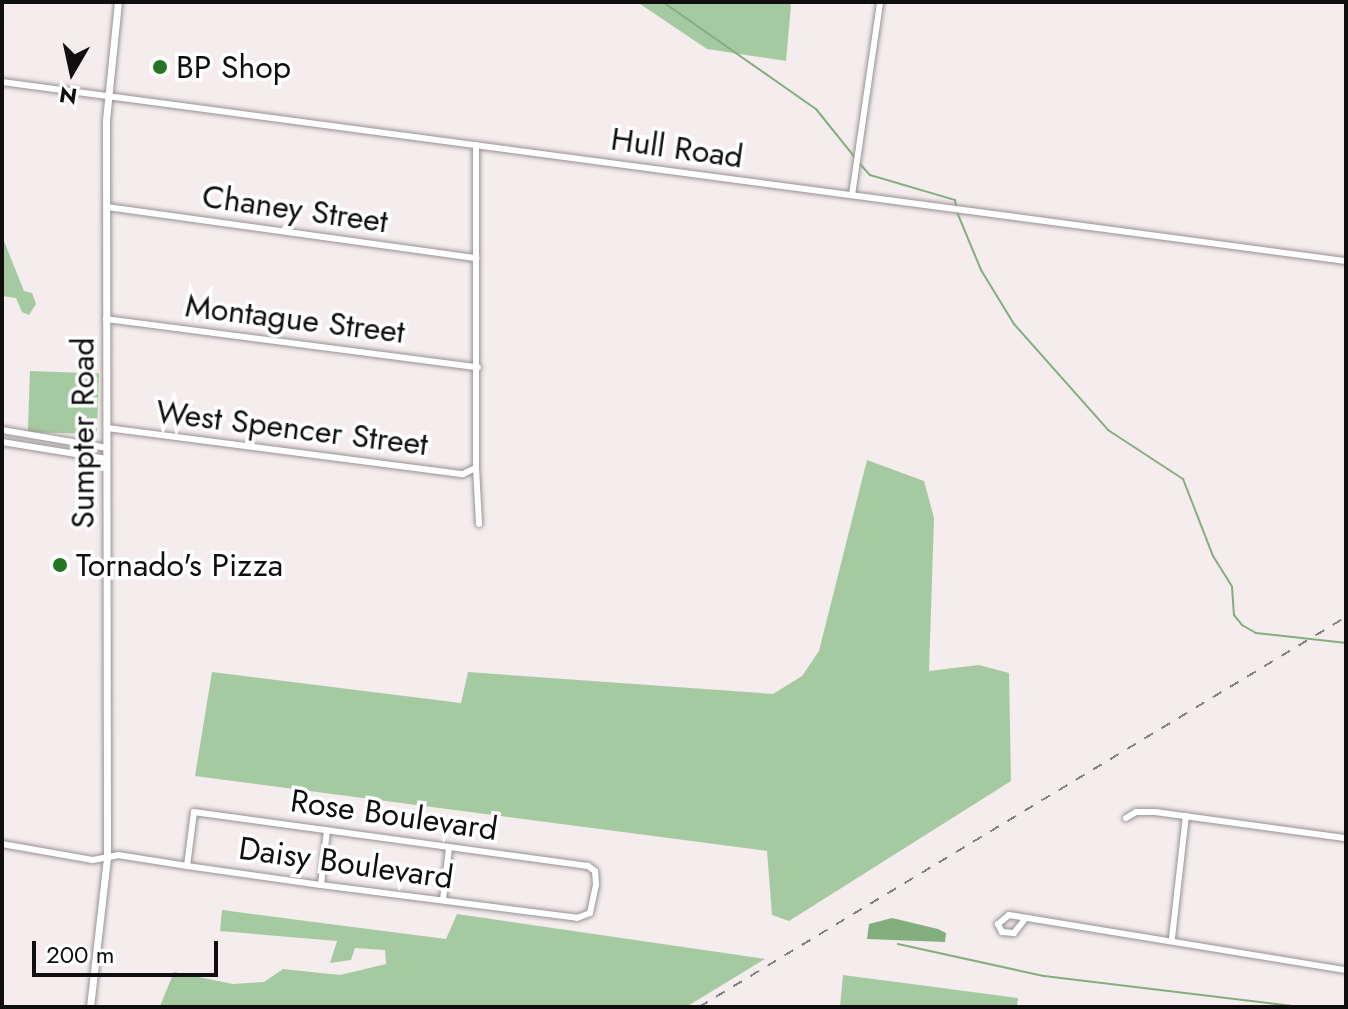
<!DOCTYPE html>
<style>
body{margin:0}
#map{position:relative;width:1348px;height:1009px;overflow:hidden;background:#f4eced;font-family:Jost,sans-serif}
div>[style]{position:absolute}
.green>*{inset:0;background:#a5caa1;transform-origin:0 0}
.water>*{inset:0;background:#83af7f}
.stream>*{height:2px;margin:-1px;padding:0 1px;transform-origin:1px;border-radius:1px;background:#83af7f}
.roads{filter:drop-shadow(0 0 2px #989192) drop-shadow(0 0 2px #989192)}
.minor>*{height:6px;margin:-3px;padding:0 3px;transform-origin:3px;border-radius:3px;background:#fff}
.tertiary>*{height:7px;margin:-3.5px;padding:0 3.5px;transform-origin:3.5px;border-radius:3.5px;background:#fff}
.rail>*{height:2px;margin-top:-1px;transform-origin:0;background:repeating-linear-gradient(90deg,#868181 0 10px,transparent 0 20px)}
.dots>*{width:22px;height:22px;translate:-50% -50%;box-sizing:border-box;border:4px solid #fff;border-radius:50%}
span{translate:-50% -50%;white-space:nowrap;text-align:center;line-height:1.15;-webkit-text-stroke:7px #fff;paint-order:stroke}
.poi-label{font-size:32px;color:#100e0e}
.left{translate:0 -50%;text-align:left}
.street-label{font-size:32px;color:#100e0e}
.frame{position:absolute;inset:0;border:4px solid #100e0e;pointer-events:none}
.north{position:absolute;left:32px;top:32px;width:80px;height:80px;-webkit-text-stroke:6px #fff;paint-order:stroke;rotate:189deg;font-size:22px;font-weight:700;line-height:32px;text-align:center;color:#100e0e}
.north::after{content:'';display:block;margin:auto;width:28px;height:36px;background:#100e0e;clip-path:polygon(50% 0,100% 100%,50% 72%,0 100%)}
.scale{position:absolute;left:32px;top:941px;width:186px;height:36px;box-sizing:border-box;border:4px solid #100e0e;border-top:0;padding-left:10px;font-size:24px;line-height:28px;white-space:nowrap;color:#100e0e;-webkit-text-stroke:6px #fff;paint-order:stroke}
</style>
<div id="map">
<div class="green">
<div style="clip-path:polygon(637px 2px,786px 2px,791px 5px,786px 61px,707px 49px)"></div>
<div style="clip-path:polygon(2px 236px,24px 291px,32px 293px,36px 304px,29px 315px,22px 312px,16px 298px,2px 296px)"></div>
<div style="left:30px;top:371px;width:69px;height:61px;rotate:2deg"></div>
<div style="clip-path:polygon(867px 460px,924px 481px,934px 518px,929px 671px,979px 665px,1009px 673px,1011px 781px,789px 921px,772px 915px,767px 851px,195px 776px,212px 672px,461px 703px,468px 672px,773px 694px,802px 676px,819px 651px)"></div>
<div style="clip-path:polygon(222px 910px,446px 939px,457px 914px,765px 959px,686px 1007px,160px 1006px,174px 972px,233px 984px,264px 982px,283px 969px,340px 975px,386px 964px,385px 950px,355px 948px,351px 960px,330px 963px,337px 941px,220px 931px)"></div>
<div style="clip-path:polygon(843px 975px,1018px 998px,1017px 1007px,840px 1007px)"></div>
</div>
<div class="water">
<div style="clip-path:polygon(892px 918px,938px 929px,946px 933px,945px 942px,867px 939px,869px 924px)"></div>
</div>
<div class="stream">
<div style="left:663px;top:2px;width:187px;rotate:35deg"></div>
<div style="left:816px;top:109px;width:64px;rotate:51.3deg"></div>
<div style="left:860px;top:164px;width:15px;rotate:48deg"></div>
<div style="left:870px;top:175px;width:89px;rotate:16.4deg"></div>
<div style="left:955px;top:200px;width:6px;rotate:81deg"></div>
<div style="left:957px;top:212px;width:63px;rotate:67.5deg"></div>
<div style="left:981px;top:270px;width:63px;rotate:58.6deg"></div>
<div style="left:1014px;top:324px;width:142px;rotate:48.4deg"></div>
<div style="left:1108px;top:430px;width:90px;rotate:33.2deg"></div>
<div style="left:1183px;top:479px;width:83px;rotate:68.7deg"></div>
<div style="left:1213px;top:556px;width:36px;rotate:58deg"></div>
<div style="left:1232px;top:587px;width:28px;rotate:86deg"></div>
<div style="left:1234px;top:615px;width:13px;rotate:51deg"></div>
<div style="left:1242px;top:625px;width:16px;rotate:30deg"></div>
<div style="left:1256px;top:633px;width:91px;rotate:6.3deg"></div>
<div style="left:898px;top:944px;width:149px;rotate:12.4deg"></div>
<div style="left:1044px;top:976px;width:260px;rotate:6.9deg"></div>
</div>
<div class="roads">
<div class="minor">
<div style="left:2px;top:82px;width:1356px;rotate:7.59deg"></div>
<div style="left:852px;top:195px;width:195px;rotate:-81.7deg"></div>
<div style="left:107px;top:207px;width:373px;rotate:7.9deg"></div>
<div style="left:106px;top:319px;width:375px;rotate:7.4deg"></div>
<div style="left:107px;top:428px;width:359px;rotate:7.4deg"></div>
<div style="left:463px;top:474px;width:14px;rotate:-25deg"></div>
<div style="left:476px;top:468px;width:323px;rotate:-90deg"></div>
<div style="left:2px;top:430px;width:107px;rotate:9.7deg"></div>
<div style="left:2px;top:442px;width:106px;rotate:9.2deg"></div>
<div style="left:476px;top:468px;width:56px;rotate:86.9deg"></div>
<div style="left:1126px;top:818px;width:12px;rotate:-31deg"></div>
<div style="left:1136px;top:812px;width:19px"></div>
<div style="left:1155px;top:812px;width:193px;rotate:7.8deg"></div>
<div style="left:2px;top:844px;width:92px;rotate:10deg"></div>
<div style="left:93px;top:860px;width:25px;rotate:-11deg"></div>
<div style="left:118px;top:855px;width:70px;rotate:9.1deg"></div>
<div style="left:187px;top:866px;width:135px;rotate:8.1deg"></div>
<div style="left:321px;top:885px;width:258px;rotate:7.3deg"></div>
<div style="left:577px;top:918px;width:14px;rotate:-21deg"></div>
<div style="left:590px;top:913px;width:29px;rotate:-78deg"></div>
<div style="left:596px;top:885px;width:14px;rotate:-94deg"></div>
<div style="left:595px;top:871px;width:9px;rotate:-144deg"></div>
<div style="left:588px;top:866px;width:398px;rotate:-172.2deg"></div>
<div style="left:194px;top:812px;width:54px;rotate:97.4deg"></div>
<div style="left:321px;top:885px;width:55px;rotate:-83.8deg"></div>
<div style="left:443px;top:900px;width:53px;rotate:-83.5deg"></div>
<div style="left:1025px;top:919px;width:18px;rotate:128deg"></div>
<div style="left:1014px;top:933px;width:12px;rotate:-175deg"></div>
<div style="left:1002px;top:932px;width:9px;rotate:-117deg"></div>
<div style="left:998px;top:924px;width:14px;rotate:-39deg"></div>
<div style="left:1009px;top:915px;width:341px;rotate:9.3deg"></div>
<div style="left:1172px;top:938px;width:123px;rotate:-83.5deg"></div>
</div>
<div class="tertiary">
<div style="left:90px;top:1007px;width:150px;rotate:-83.5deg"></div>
<div style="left:107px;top:858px;width:738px;rotate:-90.08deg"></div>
<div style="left:106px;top:120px;width:119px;rotate:-84.2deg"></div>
</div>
</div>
<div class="rail">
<div style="left:699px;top:1007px;width:755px;rotate:-31.08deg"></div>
</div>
<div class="dots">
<div style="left:160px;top:67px;background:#247620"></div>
<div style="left:60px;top:565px;background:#247620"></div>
</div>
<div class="poi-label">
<span class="left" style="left:176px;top:67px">BP Shop</span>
<span class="left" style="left:76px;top:565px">Tornado's Pizza</span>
</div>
<div class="street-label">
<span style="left:677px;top:148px;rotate:8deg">Hull Road</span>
<span style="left:295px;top:209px;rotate:8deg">Chaney Street</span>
<span style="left:295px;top:319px;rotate:7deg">Montague Street</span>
<span style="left:292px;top:428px;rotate:7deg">West Spencer Street</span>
<span style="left:83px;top:433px;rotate:-90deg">Sumpter Road</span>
<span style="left:394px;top:815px;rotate:8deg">Rose Boulevard</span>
<span style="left:346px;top:863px;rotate:8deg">Daisy Boulevard</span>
</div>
<div class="frame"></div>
<div class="north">N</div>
<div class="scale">200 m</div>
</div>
